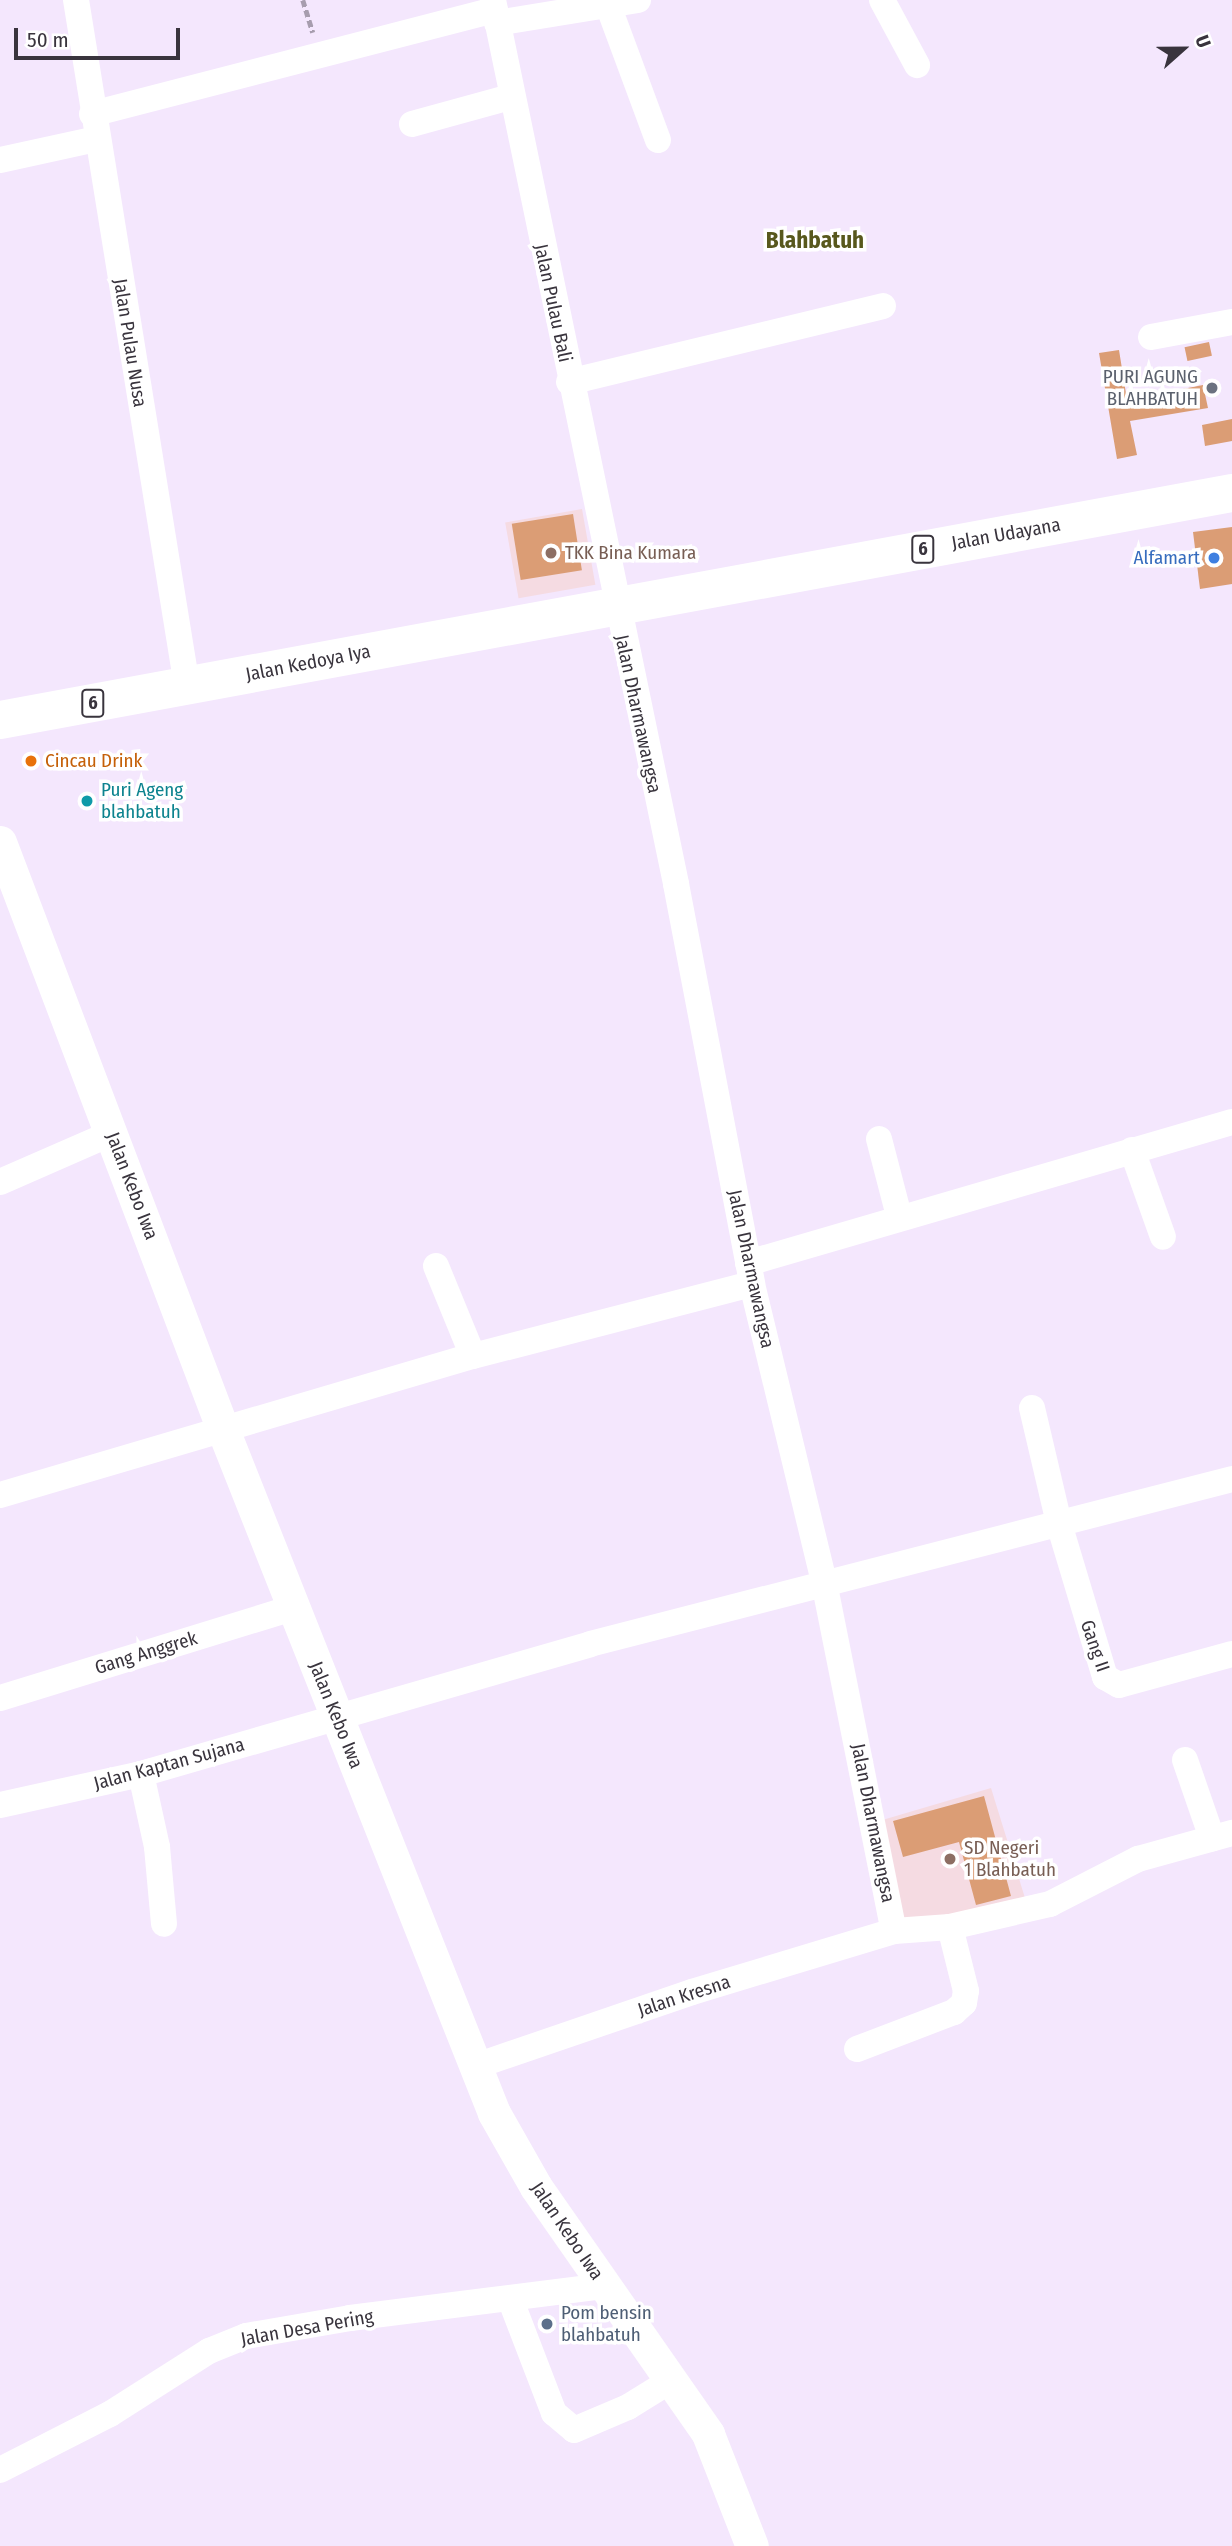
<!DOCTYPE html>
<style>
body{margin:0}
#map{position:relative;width:1232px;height:2546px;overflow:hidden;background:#f4e7fd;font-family:"Fira Sans Condensed",sans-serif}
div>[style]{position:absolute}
.education>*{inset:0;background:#f5dbe2;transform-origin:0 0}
.building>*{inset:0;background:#db9d75;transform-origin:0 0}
.path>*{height:4.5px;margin-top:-2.25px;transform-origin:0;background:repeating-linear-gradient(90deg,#a79dae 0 7px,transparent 0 10.5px)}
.minor>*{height:26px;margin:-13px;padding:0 13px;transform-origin:13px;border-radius:13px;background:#fff}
.major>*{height:33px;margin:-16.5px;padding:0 16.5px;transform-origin:16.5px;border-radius:16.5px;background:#fff}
.highway>*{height:38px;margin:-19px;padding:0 19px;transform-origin:19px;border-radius:19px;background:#fff}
.dots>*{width:19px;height:19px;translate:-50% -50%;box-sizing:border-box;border:4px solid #fff;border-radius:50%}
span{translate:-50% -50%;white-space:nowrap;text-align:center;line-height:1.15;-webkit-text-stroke:7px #fff;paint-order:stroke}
.shield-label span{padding:2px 5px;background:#fff;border:2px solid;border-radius:5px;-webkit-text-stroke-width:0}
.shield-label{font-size:18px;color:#39343d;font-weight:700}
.street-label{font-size:19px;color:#39343d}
.worship-label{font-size:19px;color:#5b616d}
.right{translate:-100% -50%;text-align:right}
.education-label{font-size:19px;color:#785e54}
.left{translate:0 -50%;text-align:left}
.shop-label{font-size:19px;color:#366cbe}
.food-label{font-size:19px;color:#c56008}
.culture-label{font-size:19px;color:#0d838f}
.service-label{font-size:19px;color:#4e5e75}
.quarter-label{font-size:23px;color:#58581d;font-weight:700}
.north{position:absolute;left:1148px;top:14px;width:70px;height:70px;-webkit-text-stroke:5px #fff;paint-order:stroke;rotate:69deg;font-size:19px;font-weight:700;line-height:28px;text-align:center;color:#39343d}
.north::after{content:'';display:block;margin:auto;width:24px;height:32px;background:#39343d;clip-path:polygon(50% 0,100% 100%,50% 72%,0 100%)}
.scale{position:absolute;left:14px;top:28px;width:166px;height:32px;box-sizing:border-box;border:4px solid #39343d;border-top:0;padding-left:9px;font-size:21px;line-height:24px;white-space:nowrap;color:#39343d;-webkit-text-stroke:5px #fff;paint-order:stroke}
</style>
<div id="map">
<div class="education">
<div style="left:582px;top:509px;width:77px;height:78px;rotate:80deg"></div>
<div style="clip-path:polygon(991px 1788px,1025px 1898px,915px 1929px,900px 1921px,879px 1821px)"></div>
</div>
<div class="building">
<div style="left:1209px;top:342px;width:14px;height:25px;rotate:78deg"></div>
<div style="clip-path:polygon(1119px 350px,1127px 400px,1203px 385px,1208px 408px,1130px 421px,1137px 455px,1117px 459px,1099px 353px)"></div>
<div style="clip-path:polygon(1232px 419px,1232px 441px,1205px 446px,1202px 425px)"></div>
<div style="left:573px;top:514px;width:57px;height:62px;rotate:81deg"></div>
<div style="clip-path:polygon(1232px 527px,1232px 584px,1200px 589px,1193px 532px)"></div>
<div style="clip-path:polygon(984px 1796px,1011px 1896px,976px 1905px,959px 1842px,903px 1857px,893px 1821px)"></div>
</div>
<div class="path">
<div style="left:303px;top:0;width:34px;rotate:73deg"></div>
</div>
<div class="minor">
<div style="left:76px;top:0;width:695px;rotate:80.81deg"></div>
<div style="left:493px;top:0;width:903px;rotate:78.3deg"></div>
<div style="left:676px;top:884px;width:407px;rotate:79.2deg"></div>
<div style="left:752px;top:1284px;width:307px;rotate:76.4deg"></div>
<div style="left:824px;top:1582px;width:356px;rotate:78.7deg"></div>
<div style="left:882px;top:0;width:74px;rotate:61.7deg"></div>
<div style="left:608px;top:5px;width:144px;rotate:69.7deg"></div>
<div style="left:497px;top:23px;width:143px;rotate:-9.3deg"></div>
<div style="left:92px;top:114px;width:416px;rotate:-14.5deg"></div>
<div style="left:412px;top:124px;width:102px;rotate:-15.4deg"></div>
<div style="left:0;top:160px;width:98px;rotate:-12.3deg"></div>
<div style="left:1151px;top:337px;width:82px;rotate:-10.5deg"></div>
<div style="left:569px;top:382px;width:323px;rotate:-13.6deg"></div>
<div style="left:879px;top:1139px;width:80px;rotate:75.4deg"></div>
<div style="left:1132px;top:1150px;width:92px;rotate:70.4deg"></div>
<div style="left:0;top:1182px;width:122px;rotate:-23.6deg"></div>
<div style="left:748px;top:1263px;width:504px;rotate:-16.24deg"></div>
<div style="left:436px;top:1266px;width:97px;rotate:67.7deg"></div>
<div style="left:1032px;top:1408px;width:122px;rotate:76.8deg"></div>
<div style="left:1060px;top:1527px;width:157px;rotate:73.3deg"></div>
<div style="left:1105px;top:1677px;width:16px;rotate:30deg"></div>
<div style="left:1119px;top:1685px;width:117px;rotate:-15.3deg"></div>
<div style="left:0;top:1495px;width:493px;rotate:-16.4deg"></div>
<div style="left:473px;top:1356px;width:288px;rotate:-14.5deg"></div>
<div style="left:0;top:1698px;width:306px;rotate:-17.1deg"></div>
<div style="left:1185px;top:1760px;width:83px;rotate:70.9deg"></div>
<div style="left:141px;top:1774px;width:75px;rotate:77.6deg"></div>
<div style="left:157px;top:1847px;width:77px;rotate:84.8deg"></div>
<div style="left:0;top:1805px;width:144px;rotate:-12.4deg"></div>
<div style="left:141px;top:1774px;width:467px;rotate:-16.1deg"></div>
<div style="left:590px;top:1644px;width:663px;rotate:-14.41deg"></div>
<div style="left:857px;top:2049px;width:104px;rotate:-20.9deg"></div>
<div style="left:954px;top:2012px;width:13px;rotate:-42deg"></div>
<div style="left:964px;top:2003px;width:12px;rotate:-81deg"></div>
<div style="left:966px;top:1991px;width:66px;rotate:-104deg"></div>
<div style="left:476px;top:2066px;width:228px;rotate:-18.9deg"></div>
<div style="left:692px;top:1992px;width:211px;rotate:-16.8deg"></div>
<div style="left:894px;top:1931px;width:56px;rotate:-4.1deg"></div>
<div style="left:950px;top:1927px;width:103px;rotate:-13deg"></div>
<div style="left:1050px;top:1904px;width:99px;rotate:-27.1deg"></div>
<div style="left:1138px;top:1859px;width:98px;rotate:-15.5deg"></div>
<div style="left:511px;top:2301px;width:120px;rotate:69deg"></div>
<div style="left:554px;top:2413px;width:26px;rotate:40deg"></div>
<div style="left:574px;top:2430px;width:59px;rotate:-23.1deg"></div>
<div style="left:628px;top:2407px;width:49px;rotate:-31.8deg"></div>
<div style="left:0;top:2470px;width:123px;rotate:-27deg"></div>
<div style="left:110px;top:2414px;width:117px;rotate:-32.5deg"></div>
<div style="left:209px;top:2351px;width:40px;rotate:-22deg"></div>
<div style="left:246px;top:2336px;width:106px;rotate:-9.8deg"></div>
<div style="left:350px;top:2318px;width:255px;rotate:-7.2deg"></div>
</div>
<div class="major">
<div style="left:0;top:842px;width:626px;rotate:69.22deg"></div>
<div style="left:222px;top:1427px;width:738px;rotate:68.37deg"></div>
<div style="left:494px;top:2113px;width:85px;rotate:60.4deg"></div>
<div style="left:536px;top:2187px;width:301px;rotate:55.1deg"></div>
<div style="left:708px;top:2434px;width:120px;rotate:68.6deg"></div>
</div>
<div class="highway">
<div style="left:0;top:720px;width:1253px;rotate:-10.44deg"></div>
</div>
<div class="dots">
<div style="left:1212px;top:388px;background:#6b7280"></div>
<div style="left:551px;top:553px;background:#8d6e63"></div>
<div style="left:1214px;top:558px;background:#3f7fe0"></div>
<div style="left:31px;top:761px;background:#e8710a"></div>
<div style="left:87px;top:801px;background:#0f9aa8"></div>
<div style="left:950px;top:1859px;background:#8d6e63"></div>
<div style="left:547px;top:2324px;background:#5c6f8a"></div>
</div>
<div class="shield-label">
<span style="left:923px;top:549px">6</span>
<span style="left:93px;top:703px">6</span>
</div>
<div class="street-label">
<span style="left:553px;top:303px;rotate:78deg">Jalan Pulau Bali</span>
<span style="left:130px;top:343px;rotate:81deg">Jalan Pulau Nusa</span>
<span style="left:1006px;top:534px;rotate:-10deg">Jalan Udayana</span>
<span style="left:308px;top:663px;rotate:-11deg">Jalan Kedoya Iya</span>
<span style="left:638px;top:714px;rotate:78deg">Jalan Dharmawangsa</span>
<span style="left:132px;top:1186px;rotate:69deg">Jalan Kebo Iwa</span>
<span style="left:751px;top:1269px;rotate:78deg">Jalan Dharmawangsa</span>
<span style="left:1095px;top:1646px;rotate:71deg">Gang II</span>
<span style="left:146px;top:1653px;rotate:-17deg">Gang Anggrek</span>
<span style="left:336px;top:1715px;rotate:68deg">Jalan Kebo Iwa</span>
<span style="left:169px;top:1764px;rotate:-15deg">Jalan Kaptan Sujana</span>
<span style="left:873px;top:1823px;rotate:79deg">Jalan Dharmawangsa</span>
<span style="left:684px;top:1996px;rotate:-18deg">Jalan Kresna</span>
<span style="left:567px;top:2231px;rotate:56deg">Jalan Kebo Iwa</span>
<span style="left:307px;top:2328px;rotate:-10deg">Jalan Desa Pering</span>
</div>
<div class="worship-label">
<span class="right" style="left:1198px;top:388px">PURI AGUNG<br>BLAHBATUH</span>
</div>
<div class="education-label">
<span class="left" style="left:565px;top:553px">TKK Bina Kumara</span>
<span class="left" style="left:964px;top:1859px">SD Negeri<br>1 Blahbatuh</span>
</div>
<div class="shop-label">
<span class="right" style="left:1200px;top:558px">Alfamart</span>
</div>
<div class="food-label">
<span class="left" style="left:45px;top:761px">Cincau Drink</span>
</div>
<div class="culture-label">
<span class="left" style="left:101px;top:801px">Puri Ageng<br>blahbatuh</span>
</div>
<div class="service-label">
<span class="left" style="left:561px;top:2324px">Pom bensin<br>blahbatuh</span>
</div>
<div class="quarter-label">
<span style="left:815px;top:240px">Blahbatuh</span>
</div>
<div class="north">U</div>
<div class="scale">50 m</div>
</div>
